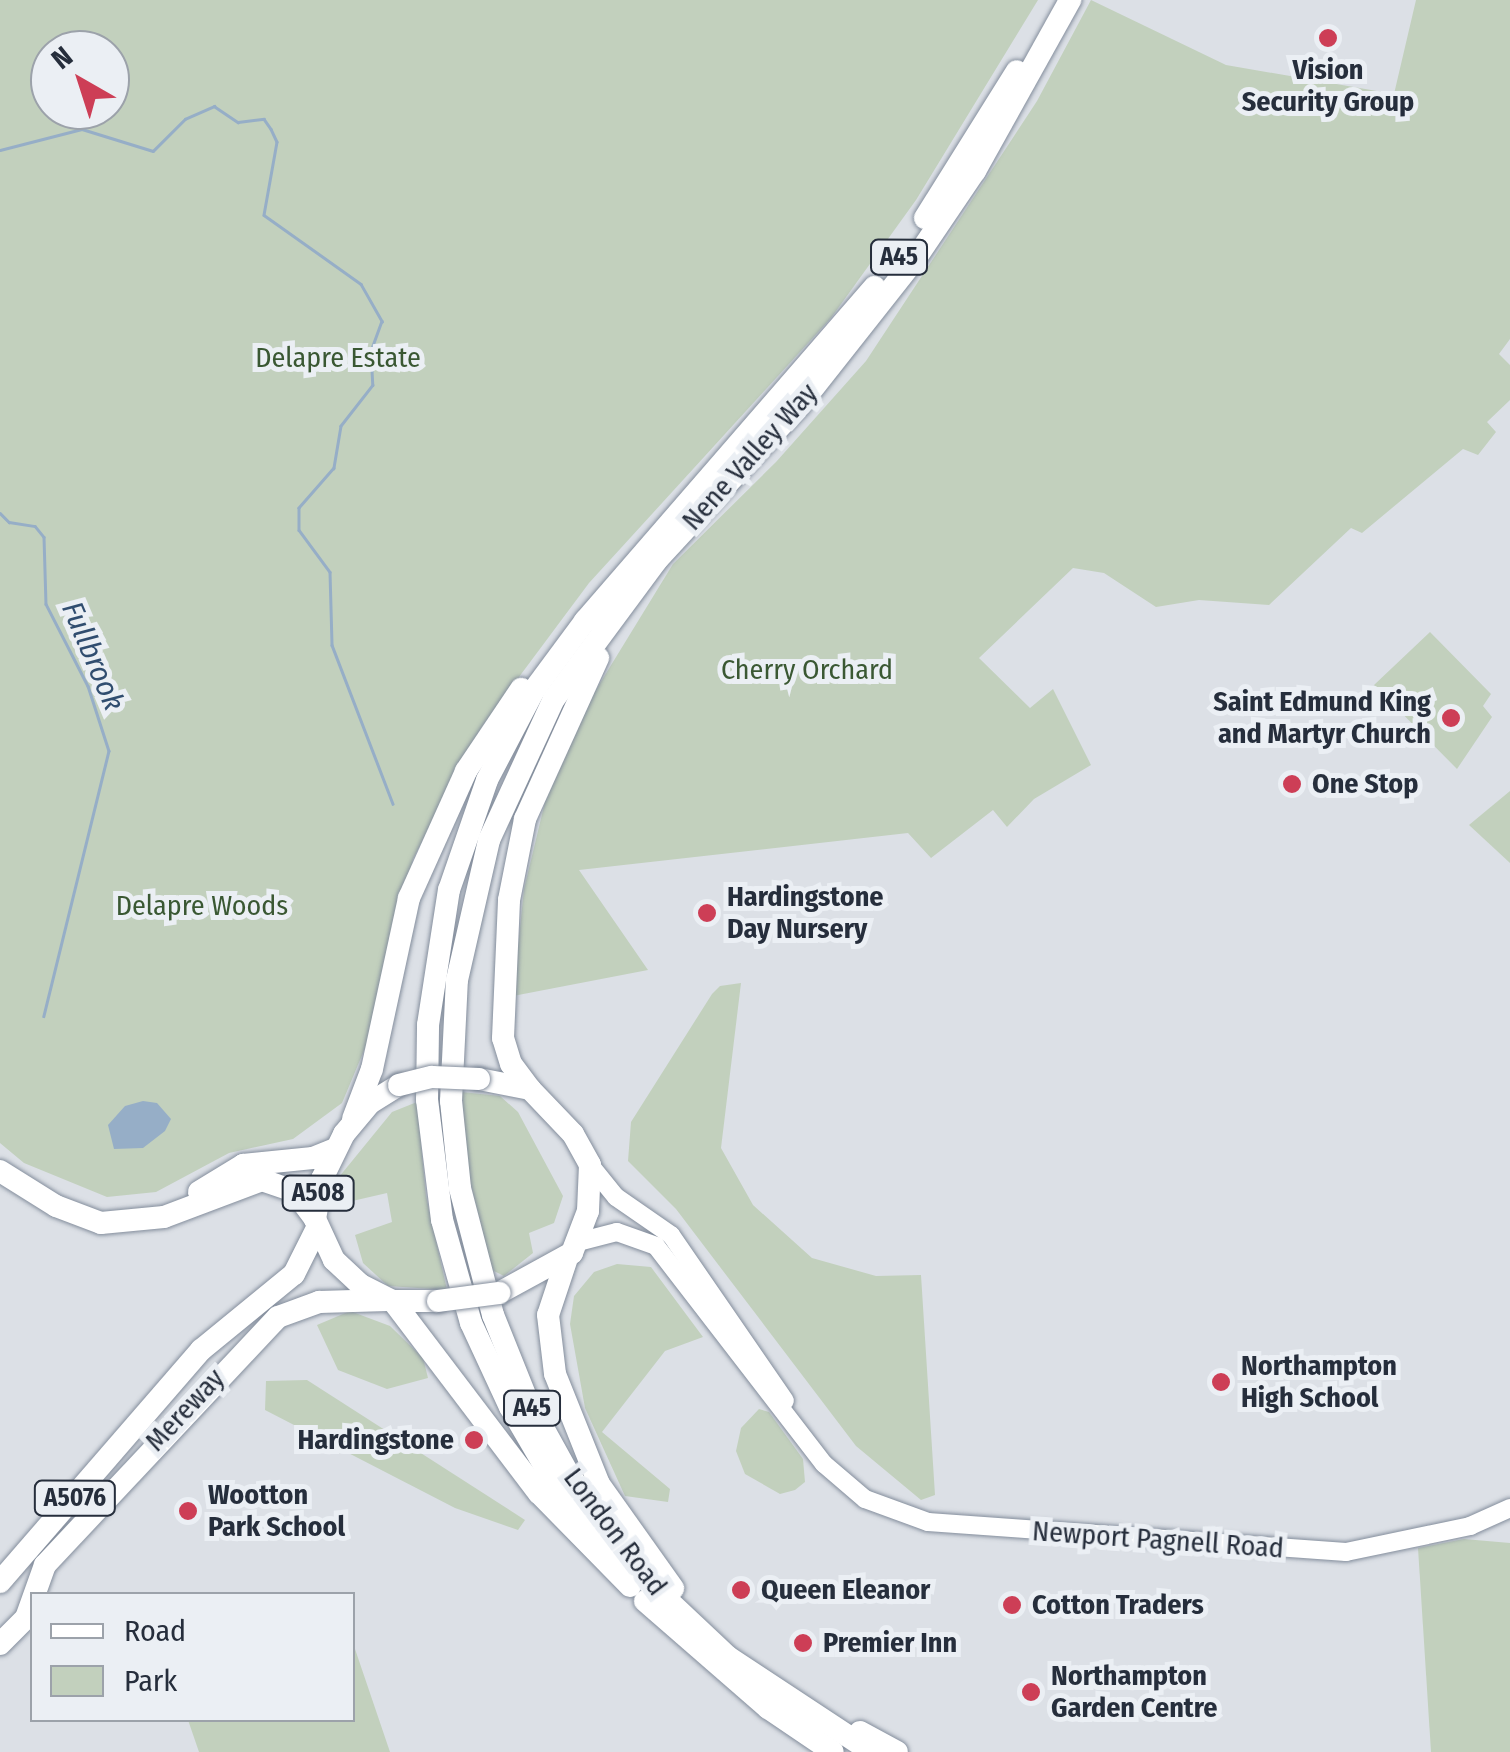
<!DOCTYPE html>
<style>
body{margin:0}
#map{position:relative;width:1510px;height:1752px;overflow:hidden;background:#dce0e6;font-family:"Fira Sans Condensed",sans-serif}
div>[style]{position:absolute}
.green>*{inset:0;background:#c2d0bd}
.water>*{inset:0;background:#96aec7}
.stream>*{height:2.5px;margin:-1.25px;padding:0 1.25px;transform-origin:1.25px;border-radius:1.25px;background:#96aec7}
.roads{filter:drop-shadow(0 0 2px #838d9c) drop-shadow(0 0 2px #838d9c)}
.secondary>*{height:18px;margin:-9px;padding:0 9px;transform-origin:9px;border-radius:9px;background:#fff}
.highway>*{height:22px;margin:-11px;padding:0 11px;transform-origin:11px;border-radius:11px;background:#fff}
.bridges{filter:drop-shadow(0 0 2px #838d9c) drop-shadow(0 0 2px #838d9c)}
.highway-bridge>*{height:22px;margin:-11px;padding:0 11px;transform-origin:11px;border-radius:11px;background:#fff}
.dots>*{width:28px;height:28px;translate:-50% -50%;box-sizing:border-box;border:5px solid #ebeff4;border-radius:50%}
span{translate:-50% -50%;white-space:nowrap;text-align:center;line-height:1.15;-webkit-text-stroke:10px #ebeff4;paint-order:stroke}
.shield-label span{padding:2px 8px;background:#ebeff4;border:2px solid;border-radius:8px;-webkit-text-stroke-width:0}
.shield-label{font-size:25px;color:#262e3c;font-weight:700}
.poi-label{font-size:28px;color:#262e3c;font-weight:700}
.right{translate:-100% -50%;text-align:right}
.left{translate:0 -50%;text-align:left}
.park-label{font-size:28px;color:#3a5833}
.street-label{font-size:28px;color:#262e3c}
.water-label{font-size:30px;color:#304d6f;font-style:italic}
.legend{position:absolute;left:30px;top:1592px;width:325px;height:130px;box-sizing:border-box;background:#ebeff4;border:2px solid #9ca2aa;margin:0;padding:12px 18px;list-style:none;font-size:30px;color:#262e3c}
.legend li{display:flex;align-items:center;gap:20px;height:50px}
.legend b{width:50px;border:2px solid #9ca2aa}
.north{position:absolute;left:30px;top:30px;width:100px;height:100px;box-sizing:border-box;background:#ebeff4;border:2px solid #9ca2aa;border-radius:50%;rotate:321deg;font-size:28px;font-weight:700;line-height:40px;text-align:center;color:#262e3c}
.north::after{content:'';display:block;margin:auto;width:35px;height:45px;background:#cd3e56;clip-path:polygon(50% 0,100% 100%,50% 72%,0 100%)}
</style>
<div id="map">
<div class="green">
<div style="clip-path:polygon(evenodd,0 0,1038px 0,916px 200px,831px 318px,589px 583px,481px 728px,413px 859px,368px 1041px,342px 1103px,293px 1139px,229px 1153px,156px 1192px,107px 1197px,24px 1163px,0 1143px,0 0,50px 50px,110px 50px,110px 110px,50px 110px,50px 50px)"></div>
<div style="clip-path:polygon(1091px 0,1226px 65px,1394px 94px,1416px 0,1510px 0,1510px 339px,1499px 354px,1510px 365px,1510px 400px,1487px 422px,1496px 432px,1478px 455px,1463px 449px,1362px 533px,1351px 528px,1269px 605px,1199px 600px,1156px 607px,1104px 573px,1073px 568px,979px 658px,1030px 708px,1053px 689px,1091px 765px,1034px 799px,1007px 827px,993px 810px,931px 858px,908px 833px,579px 870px,648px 970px,513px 996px,524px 889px,545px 802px,594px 693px,673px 564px,776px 462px,866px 361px,1037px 101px)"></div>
<div style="clip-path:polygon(1430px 632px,1491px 694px,1483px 706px,1492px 717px,1457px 769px,1374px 685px)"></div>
<div style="clip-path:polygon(1510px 791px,1510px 863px,1469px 825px)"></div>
<div style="clip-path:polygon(741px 983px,721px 1148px,753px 1205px,812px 1258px,876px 1276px,921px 1275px,935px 1495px,921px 1500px,856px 1446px,676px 1209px,628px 1161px,631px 1122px,712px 994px,720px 986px)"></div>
<div style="clip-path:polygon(462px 1092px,500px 1096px,518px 1112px,563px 1196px,554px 1223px,529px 1233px,533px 1253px,504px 1276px,492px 1270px,467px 1169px)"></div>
<div style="clip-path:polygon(417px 1102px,426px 1196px,447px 1290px,388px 1286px,363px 1263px,355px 1235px,392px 1222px,387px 1193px,335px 1205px,339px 1177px,392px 1112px)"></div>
<div style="clip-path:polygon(617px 1264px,651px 1267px,703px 1337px,665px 1351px,602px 1432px,670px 1489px,668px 1502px,625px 1496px,585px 1408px,570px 1324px,574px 1296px,594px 1272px)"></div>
<div style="clip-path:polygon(350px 1311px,390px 1326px,423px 1358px,428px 1378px,387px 1389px,338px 1370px,317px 1325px)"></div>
<div style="clip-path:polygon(307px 1380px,525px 1520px,518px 1530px,455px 1508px,265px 1410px,266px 1381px)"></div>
<div style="clip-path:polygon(759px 1409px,769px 1412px,803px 1459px,805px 1482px,795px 1490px,780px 1494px,745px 1474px,736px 1451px,741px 1428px)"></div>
<div style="clip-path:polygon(1464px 1539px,1510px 1543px,1510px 1752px,1431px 1752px,1418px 1548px)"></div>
<div style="clip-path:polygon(355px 1649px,390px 1752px,199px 1752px,188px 1720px,352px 1720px)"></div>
</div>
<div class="water">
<div style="clip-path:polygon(143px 1101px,157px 1103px,171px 1119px,165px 1131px,143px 1148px,114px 1149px,108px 1125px,125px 1106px)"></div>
</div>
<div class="stream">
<div style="left:0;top:150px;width:85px;rotate:-14.4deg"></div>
<div style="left:82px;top:129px;width:74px;rotate:17.2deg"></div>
<div style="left:153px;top:151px;width:45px;rotate:-45deg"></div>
<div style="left:185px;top:119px;width:32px;rotate:-24deg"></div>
<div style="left:214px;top:106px;width:29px;rotate:34deg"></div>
<div style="left:238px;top:122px;width:26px;rotate:-7deg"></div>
<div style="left:264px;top:119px;width:12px;rotate:55deg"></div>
<div style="left:271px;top:129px;width:14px;rotate:65deg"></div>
<div style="left:277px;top:142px;width:74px;rotate:100.1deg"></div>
<div style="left:264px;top:215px;width:119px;rotate:35.4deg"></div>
<div style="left:361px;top:284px;width:43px;rotate:60.4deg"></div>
<div style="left:382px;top:321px;width:32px;rotate:110deg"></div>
<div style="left:371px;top:351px;width:34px;rotate:87deg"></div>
<div style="left:373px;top:385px;width:52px;rotate:128deg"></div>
<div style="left:341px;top:426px;width:43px;rotate:99.5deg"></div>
<div style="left:334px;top:468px;width:53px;rotate:131.2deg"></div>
<div style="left:299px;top:508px;width:22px;rotate:90deg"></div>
<div style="left:299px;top:530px;width:52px;rotate:53.6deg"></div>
<div style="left:330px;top:572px;width:73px;rotate:88.4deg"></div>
<div style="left:332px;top:645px;width:170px;rotate:69deg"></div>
<div style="left:0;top:513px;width:13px;rotate:45deg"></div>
<div style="left:9px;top:522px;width:26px;rotate:9deg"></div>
<div style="left:35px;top:526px;width:14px;rotate:51deg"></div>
<div style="left:44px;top:537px;width:67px;rotate:88.3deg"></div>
<div style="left:46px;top:604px;width:92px;rotate:62.9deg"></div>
<div style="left:88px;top:686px;width:68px;rotate:72.1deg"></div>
<div style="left:109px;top:751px;width:273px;rotate:103.8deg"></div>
</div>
<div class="roads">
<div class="secondary">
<div style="left:590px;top:1165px;width:41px;rotate:50.9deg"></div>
<div style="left:616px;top:1197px;width:67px;rotate:34.6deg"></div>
<div style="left:671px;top:1235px;width:201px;rotate:55.5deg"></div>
<div style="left:578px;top:1242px;width:40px;rotate:-14.4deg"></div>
<div style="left:617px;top:1232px;width:41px;rotate:19.7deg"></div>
<div style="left:656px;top:1246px;width:275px;rotate:52.4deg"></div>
<div style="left:824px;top:1464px;width:54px;rotate:40.5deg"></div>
<div style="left:865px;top:1499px;width:67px;rotate:20.1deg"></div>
<div style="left:928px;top:1522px;width:419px;rotate:4.1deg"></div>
<div style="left:1346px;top:1552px;width:127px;rotate:-11.8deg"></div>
<div style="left:1470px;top:1526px;width:44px;rotate:-24.2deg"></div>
</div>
<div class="highway">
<div style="left:925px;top:218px;width:173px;rotate:-58deg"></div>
<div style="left:479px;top:1079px;width:52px;rotate:11.1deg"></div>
<div style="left:530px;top:1089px;width:62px;rotate:46.3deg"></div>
<div style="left:573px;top:1134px;width:35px;rotate:61deg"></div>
<div style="left:590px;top:1165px;width:46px;rotate:92.5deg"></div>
<div style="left:588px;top:1211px;width:45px;rotate:110.9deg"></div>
<div style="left:572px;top:1253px;width:83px;rotate:151.3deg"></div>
<div style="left:399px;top:1085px;width:34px;rotate:148deg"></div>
<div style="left:370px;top:1103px;width:40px;rotate:130deg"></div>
<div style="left:344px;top:1134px;width:50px;rotate:116.1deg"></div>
<div style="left:322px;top:1179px;width:41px;rotate:99.9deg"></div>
<div style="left:315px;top:1219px;width:45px;rotate:65.1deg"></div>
<div style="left:334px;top:1260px;width:37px;rotate:43deg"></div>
<div style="left:361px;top:1285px;width:36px;rotate:27deg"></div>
<div style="left:393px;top:1301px;width:45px"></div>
<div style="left:530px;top:1089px;width:31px;rotate:-127deg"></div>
<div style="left:511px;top:1064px;width:27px;rotate:-107deg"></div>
<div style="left:503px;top:1038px;width:138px;rotate:-87.5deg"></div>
<div style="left:509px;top:900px;width:83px;rotate:-78.8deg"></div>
<div style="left:525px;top:819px;width:177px;rotate:-65.6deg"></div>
<div style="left:353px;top:1119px;width:53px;rotate:-69.2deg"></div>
<div style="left:372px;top:1069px;width:175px;rotate:-77.8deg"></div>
<div style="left:409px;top:898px;width:139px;rotate:-65.8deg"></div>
<div style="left:466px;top:771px;width:99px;rotate:-56.1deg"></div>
<div style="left:0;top:1171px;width:66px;rotate:32deg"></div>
<div style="left:56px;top:1206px;width:48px;rotate:20.7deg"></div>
<div style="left:101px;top:1223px;width:63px;rotate:-5.4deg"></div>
<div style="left:164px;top:1217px;width:105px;rotate:-20.7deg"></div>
<div style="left:262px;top:1180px;width:34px;rotate:19deg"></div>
<div style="left:294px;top:1191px;width:35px;rotate:53deg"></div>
<div style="left:199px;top:1192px;width:52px;rotate:-31.5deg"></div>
<div style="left:243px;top:1165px;width:70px;rotate:-5.7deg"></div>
<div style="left:313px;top:1158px;width:24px;rotate:-22deg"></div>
<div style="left:567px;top:1258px;width:60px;rotate:108.4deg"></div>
<div style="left:548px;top:1315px;width:59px;rotate:83.2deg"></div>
<div style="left:555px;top:1374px;width:118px;rotate:68.2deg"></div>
<div style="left:599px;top:1484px;width:128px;rotate:54.6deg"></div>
<div style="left:393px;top:1301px;width:241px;rotate:52.8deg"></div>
<div style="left:539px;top:1493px;width:130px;rotate:45.6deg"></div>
<div style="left:603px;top:1550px;width:76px;rotate:-126.4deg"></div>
<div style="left:558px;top:1489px;width:95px;rotate:-120.3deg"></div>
<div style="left:510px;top:1407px;width:93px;rotate:-114.9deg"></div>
<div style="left:471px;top:1323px;width:107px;rotate:-105.7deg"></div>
<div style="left:442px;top:1220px;width:121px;rotate:-97.1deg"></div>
<div style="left:427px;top:1100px;width:75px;rotate:-89.2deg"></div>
<div style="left:428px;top:1025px;width:137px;rotate:-81.2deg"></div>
<div style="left:449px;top:890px;width:116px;rotate:-70.9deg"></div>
<div style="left:487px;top:780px;width:102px;rotate:-62.4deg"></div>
<div style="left:534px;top:690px;width:86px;rotate:-53.5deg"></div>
<div style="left:585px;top:621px;width:442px;rotate:-49.1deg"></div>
<div style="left:0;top:1582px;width:307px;rotate:-49.1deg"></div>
<div style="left:201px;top:1350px;width:120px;rotate:-39.3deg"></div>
<div style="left:294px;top:1274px;width:51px;rotate:-63.4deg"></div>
<div style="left:645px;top:1601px;width:163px;rotate:41deg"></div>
<div style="left:768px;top:1708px;width:78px;rotate:34.1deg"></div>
<div style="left:0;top:1644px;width:37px;rotate:-45deg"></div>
<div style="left:26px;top:1618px;width:56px;rotate:-70.3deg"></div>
<div style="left:45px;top:1565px;width:340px;rotate:-46.8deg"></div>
<div style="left:278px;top:1317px;width:44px;rotate:-20.1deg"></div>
<div style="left:319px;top:1302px;width:69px;rotate:-1.7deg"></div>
<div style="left:860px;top:1732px;width:42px;rotate:28.4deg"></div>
<div style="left:872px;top:1752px;width:173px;rotate:-146.6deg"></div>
<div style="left:728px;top:1657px;width:120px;rotate:-136.7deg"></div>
<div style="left:641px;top:1575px;width:125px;rotate:-125.6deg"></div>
<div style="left:568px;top:1473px;width:87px;rotate:-118.9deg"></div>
<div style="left:526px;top:1397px;width:88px;rotate:-111.9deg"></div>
<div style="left:493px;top:1315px;width:131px;rotate:-104.6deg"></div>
<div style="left:460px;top:1188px;width:87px;rotate:-95.9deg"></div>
<div style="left:451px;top:1101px;width:121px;rotate:-87.2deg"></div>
<div style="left:457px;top:980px;width:144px;rotate:-77.1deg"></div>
<div style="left:489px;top:840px;width:155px;rotate:-65.3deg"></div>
<div style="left:554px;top:699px;width:172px;rotate:-53.5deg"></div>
<div style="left:656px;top:561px;width:211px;rotate:-47.3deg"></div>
<div style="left:799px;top:406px;width:189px;rotate:-51.7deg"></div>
<div style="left:916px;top:258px;width:105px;rotate:-55.9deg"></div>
<div style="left:975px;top:171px;width:196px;rotate:-60.9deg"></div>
</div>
</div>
<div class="bridges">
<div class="highway-bridge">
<div style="left:399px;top:1085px;width:34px;rotate:-14deg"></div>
<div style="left:432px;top:1077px;width:47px;rotate:2.4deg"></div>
<div style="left:438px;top:1301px;width:62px;rotate:-7.5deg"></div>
</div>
</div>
<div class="dots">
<div style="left:1328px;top:38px;background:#cd3e56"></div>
<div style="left:1451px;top:718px;background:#cd3e56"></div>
<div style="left:1292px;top:784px;background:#cd3e56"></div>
<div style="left:707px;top:913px;background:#cd3e56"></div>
<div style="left:1221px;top:1382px;background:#cd3e56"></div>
<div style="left:474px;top:1440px;background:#cd3e56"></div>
<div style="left:188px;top:1511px;background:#cd3e56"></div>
<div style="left:741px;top:1590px;background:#cd3e56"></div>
<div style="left:1012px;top:1605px;background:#cd3e56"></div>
<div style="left:803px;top:1643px;background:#cd3e56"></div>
<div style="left:1031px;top:1692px;background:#cd3e56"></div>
</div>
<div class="shield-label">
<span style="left:899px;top:257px">A45</span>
<span style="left:318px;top:1193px">A508</span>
<span style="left:532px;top:1408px">A45</span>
<span style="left:75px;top:1498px">A5076</span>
</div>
<div class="poi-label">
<span style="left:1328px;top:86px">Vision<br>Security Group</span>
<span class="right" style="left:1431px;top:718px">Saint Edmund King<br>and Martyr Church</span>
<span class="left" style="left:1312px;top:784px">One Stop</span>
<span class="left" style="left:727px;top:913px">Hardingstone<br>Day Nursery</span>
<span class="left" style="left:1241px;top:1382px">Northampton<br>High School</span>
<span class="right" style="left:454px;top:1440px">Hardingstone</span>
<span class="left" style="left:208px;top:1511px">Wootton<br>Park School</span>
<span class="left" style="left:761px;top:1590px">Queen Eleanor</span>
<span class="left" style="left:1032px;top:1605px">Cotton Traders</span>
<span class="left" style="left:823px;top:1643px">Premier Inn</span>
<span class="left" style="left:1051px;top:1692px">Northampton<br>Garden Centre</span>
</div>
<div class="park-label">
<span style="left:338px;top:358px">Delapre Estate</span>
<span style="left:807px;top:670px">Cherry Orchard</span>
<span style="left:202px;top:906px">Delapre Woods</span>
</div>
<div class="street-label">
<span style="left:750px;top:457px;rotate:-48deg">Nene Valley Way</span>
<span style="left:185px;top:1410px;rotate:-47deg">Mereway</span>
<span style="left:615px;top:1532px;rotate:53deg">London Road</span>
<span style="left:1158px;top:1540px;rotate:4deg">Newport Pagnell Road</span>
</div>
<div class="water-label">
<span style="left:93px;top:656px;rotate:67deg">Fullbrook</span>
</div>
<ul class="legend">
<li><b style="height:12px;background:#fff"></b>Road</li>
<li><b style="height:28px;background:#c2d0bd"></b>Park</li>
</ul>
<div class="north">N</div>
</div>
